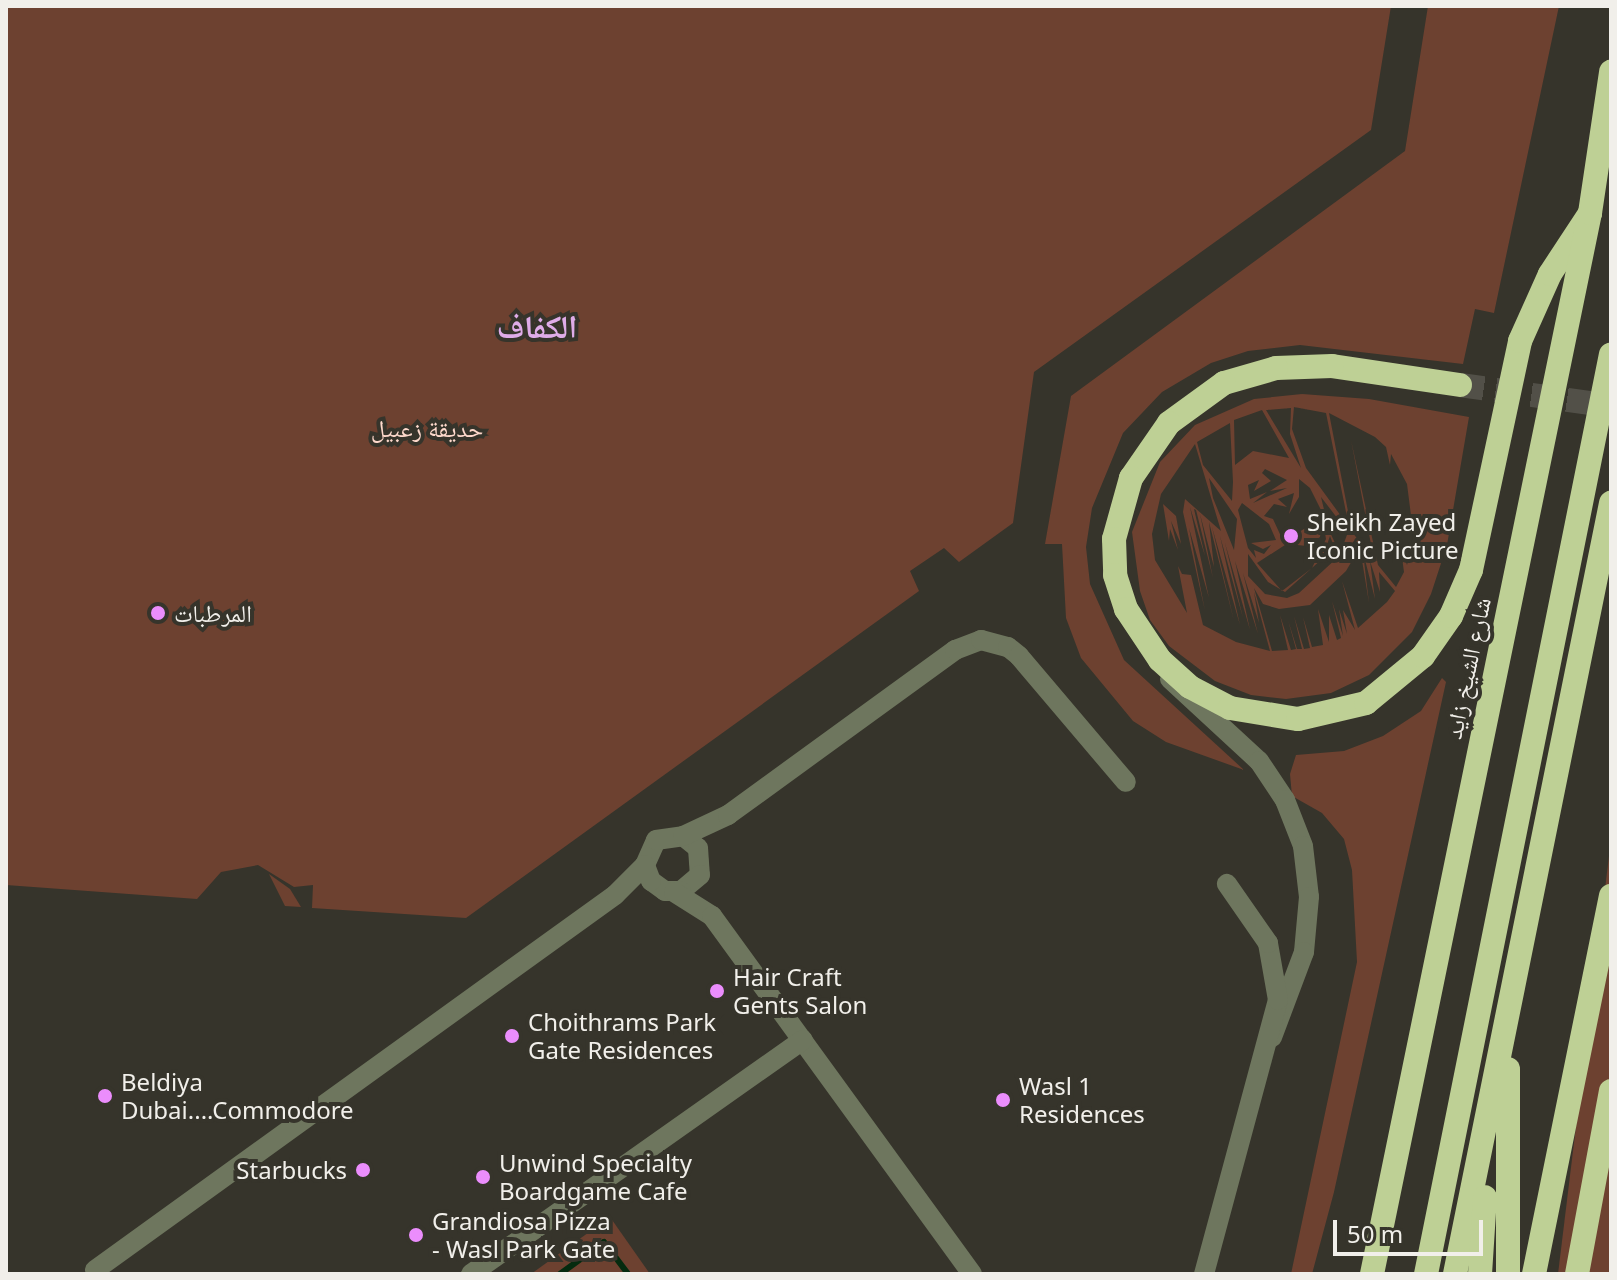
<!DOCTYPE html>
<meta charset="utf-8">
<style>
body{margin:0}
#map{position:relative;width:1617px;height:1280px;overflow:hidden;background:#36342b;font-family:"Noto Sans","Noto Naskh Arabic",sans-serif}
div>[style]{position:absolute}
.green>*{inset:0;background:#6d4130}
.stream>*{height:6px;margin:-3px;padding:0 3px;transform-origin:3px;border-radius:3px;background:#052b0f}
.highway-tunnel>*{height:24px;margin-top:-12px;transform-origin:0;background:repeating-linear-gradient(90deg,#525048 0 24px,transparent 0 36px)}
.minor>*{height:20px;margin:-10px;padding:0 10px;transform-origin:10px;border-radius:10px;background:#6e765e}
.highway>*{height:24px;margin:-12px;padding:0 12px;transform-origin:12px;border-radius:12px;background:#bed095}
.dots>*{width:22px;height:22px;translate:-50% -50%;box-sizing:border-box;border:4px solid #36342b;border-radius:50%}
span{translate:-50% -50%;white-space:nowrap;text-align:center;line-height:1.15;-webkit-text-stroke:8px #36342b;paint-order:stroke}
.park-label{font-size:24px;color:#fed9cc}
.poi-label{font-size:24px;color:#f1efea}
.left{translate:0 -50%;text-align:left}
.right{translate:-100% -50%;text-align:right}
.street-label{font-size:24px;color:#f1efea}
.district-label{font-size:32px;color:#dface8;font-weight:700}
.frame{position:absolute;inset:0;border:8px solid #f1efea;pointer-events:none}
.scale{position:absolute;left:1333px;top:1220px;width:150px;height:36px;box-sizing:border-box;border:4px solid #f1efea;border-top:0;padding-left:10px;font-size:24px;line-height:28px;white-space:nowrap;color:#f1efea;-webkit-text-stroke:6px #36342b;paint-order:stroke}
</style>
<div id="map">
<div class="green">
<div style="clip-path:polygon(6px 6px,1391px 6px,1371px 130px,1034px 372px,1013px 523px,959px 562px,944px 548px,910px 571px,919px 591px,466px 918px,312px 908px,313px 885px,294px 887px,258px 865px,221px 872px,197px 899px,6px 885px)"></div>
<div style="clip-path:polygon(1428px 6px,1559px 6px,1494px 313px,1475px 309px,1463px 364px,1300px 345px,1248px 351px,1211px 363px,1162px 392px,1123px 433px,1092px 508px,1086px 547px,1090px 584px,1124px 660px,1244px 770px,1166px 742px,1133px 721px,1081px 658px,1066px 618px,1062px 544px,1045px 544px,1071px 396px,1405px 151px)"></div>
<div style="clip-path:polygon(evenodd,1302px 394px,1369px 399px,1469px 417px,1447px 545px,1431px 594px,1412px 632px,1369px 675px,1331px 693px,1286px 699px,1251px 695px,1215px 681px,1169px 646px,1150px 620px,1140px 591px,1132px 532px,1160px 462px,1195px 425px,1254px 399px,1302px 394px,1294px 407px,1326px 413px,1349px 527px,1306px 468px,1292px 429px,1294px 407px,1302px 394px,1291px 408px,1290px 434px,1301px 468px,1266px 410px,1291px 408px,1302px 394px,1262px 410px,1289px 458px,1253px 451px,1235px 465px,1234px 420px,1262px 410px,1302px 394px,1329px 413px,1375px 437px,1386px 447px,1390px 465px,1391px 454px,1407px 484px,1414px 539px,1407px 565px,1400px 543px,1404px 572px,1396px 587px,1378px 565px,1351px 440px,1374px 560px,1352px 532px,1329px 413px,1302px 394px,1230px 423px,1233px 482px,1232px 501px,1203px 465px,1197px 442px,1230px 423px,1302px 394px,1195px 444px,1221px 531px,1185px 499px,1183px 512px,1205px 611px,1189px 528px,1209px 598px,1190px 507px,1205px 556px,1194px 509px,1196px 510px,1213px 578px,1200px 514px,1214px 567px,1209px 522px,1234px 621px,1212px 527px,1240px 625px,1220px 536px,1243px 618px,1225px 543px,1250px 630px,1235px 561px,1258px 634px,1243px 573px,1259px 623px,1254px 592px,1270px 651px,1236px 642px,1203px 625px,1191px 575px,1182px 574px,1178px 566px,1187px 613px,1155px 560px,1152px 534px,1161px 494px,1195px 444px,1302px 394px,1265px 469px,1287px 480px,1270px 491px,1287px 488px,1253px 503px,1267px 492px,1250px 499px,1248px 485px,1259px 480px,1254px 491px,1271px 481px,1262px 473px,1265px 469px,1302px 394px,1209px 478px,1237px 519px,1234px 550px,1213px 498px,1209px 478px,1302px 394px,1299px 479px,1310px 488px,1321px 510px,1326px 539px,1312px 568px,1282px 591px,1257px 563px,1285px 545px,1273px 519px,1264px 516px,1274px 504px,1287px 507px,1278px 499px,1294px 493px,1289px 514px,1299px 497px,1299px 479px,1302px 394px,1321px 497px,1348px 532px,1340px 554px,1329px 530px,1321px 497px,1302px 394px,1242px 503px,1269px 524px,1276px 540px,1251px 543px,1263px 549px,1271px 545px,1264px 554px,1254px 550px,1256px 558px,1248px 548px,1238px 510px,1242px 503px,1302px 394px,1330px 536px,1338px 557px,1299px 593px,1287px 598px,1265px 594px,1248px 576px,1248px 554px,1268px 582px,1285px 592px,1322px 559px,1330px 536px,1302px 394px,1353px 541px,1360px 548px,1369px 603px,1363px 552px,1375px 599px,1370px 561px,1380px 592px,1379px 572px,1395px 591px,1387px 602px,1358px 628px,1342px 581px,1355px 630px,1343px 610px,1347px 634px,1339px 609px,1343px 636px,1332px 601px,1341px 638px,1337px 640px,1329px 615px,1329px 642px,1318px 609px,1323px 645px,1312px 647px,1303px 617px,1310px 648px,1304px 649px,1294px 616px,1302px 649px,1297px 649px,1288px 620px,1296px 649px,1291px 650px,1280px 615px,1288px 650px,1272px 651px,1254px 588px,1263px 604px,1279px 609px,1310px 605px,1346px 571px,1353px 559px,1353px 541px)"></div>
<div style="clip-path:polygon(1163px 504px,1176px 516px,1181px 544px,1171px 521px,1178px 550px,1170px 529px,1169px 541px)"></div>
<div style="clip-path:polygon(1315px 522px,1317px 532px,1322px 524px,1320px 537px,1307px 546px,1297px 545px,1296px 534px)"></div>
<div style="clip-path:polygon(1442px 678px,1446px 682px,1334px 1192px,1312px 1274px,1291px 1274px,1357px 962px,1352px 870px,1344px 839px,1322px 813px,1292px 796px,1290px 774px,1296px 755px,1344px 751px,1383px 736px,1421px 711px)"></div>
<div style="clip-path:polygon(1611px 845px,1611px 1274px,1558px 1274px,1610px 848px)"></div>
<div style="clip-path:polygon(269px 874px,290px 889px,301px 907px,285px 906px)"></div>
<div style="clip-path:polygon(610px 1217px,650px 1274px,531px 1274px)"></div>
</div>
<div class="stream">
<div style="left:560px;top:1274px;width:54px;rotate:-36deg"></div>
<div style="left:604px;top:1242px;width:40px;rotate:53deg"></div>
</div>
<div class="highway-tunnel">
<div style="left:1460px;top:385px;width:152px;rotate:7.9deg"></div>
</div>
<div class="minor">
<div style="left:1170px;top:679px;width:121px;rotate:42.7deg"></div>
<div style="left:1259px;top:761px;width:47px;rotate:56.3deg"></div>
<div style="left:1285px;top:800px;width:49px;rotate:68.6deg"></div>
<div style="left:1303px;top:846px;width:51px;rotate:83.3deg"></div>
<div style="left:1309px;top:897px;width:55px;rotate:95.2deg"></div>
<div style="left:1304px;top:952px;width:91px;rotate:110.6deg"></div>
<div style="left:683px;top:836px;width:19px;rotate:39deg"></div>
<div style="left:698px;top:848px;width:27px;rotate:86deg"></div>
<div style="left:700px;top:875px;width:25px;rotate:140deg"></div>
<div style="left:681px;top:891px;width:16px;rotate:180deg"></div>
<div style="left:665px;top:891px;width:17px;rotate:-144deg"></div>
<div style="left:651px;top:881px;width:17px;rotate:-111deg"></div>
<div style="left:645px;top:865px;width:27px;rotate:-66deg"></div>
<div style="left:656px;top:840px;width:27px;rotate:-8deg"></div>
<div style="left:683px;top:836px;width:50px;rotate:-25deg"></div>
<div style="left:728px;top:815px;width:281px;rotate:-36deg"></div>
<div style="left:955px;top:650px;width:28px;rotate:-21deg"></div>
<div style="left:981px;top:640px;width:28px;rotate:15deg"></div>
<div style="left:1008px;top:647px;width:14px;rotate:39deg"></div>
<div style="left:1019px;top:656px;width:165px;rotate:49.7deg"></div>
<div style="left:674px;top:892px;width:45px;rotate:32.3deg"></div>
<div style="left:712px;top:916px;width:442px;rotate:54deg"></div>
<div style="left:95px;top:1270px;width:641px;rotate:-35.8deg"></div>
<div style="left:615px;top:895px;width:42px;rotate:-45deg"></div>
<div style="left:471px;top:1274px;width:406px;rotate:-35.2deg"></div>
<div style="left:1204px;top:1274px;width:284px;rotate:-74.9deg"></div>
<div style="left:1278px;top:1000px;width:58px;rotate:-100deg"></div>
<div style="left:1268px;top:943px;width:72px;rotate:-124.8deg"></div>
</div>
<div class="highway">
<div style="left:1460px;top:385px;width:129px;rotate:-171.6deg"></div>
<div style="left:1332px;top:366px;width:56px;rotate:178deg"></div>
<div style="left:1276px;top:368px;width:54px;rotate:163.9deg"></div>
<div style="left:1224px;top:383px;width:68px;rotate:144deg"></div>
<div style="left:1169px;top:423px;width:67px;rotate:124.6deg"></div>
<div style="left:1131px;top:478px;width:63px;rotate:105.6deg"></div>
<div style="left:1114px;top:539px;width:36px;rotate:88deg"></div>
<div style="left:1115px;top:575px;width:36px;rotate:72deg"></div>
<div style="left:1126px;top:609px;width:61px;rotate:56.3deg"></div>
<div style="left:1160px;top:660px;width:40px;rotate:42deg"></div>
<div style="left:1190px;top:687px;width:45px;rotate:27.7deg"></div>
<div style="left:1230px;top:708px;width:69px;rotate:9.2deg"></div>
<div style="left:1298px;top:719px;width:70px;rotate:-13.2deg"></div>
<div style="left:1366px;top:703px;width:74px;rotate:-39.5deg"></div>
<div style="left:1423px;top:656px;width:49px;rotate:-55deg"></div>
<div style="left:1451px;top:616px;width:50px;rotate:-66.5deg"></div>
<div style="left:1471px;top:570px;width:234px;rotate:-77.9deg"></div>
<div style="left:1520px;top:341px;width:73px;rotate:-65.9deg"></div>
<div style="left:1550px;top:274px;width:73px;rotate:-56.7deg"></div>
<div style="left:1372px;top:1274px;width:1083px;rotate:-78.39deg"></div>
<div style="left:1590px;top:213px;width:143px;rotate:-81.5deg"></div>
<div style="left:1426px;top:1274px;width:938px;rotate:-78.63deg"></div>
<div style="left:1455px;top:1274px;width:787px;rotate:-78.56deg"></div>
<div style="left:1480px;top:1274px;width:77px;rotate:-86.3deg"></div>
<div style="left:1508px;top:1274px;width:205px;rotate:-90deg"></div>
<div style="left:1534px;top:1274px;width:386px;rotate:-78.5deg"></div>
<div style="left:1577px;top:1274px;width:186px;rotate:-79.5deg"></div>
</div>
<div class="dots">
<div style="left:1291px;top:536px;background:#eb8dfc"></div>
<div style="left:158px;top:613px;background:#eb8dfc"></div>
<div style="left:717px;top:991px;background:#eb8dfc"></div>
<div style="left:512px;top:1036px;background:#eb8dfc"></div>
<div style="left:105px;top:1096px;background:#eb8dfc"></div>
<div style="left:1003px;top:1100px;background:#eb8dfc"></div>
<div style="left:363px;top:1170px;background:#eb8dfc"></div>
<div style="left:483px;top:1177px;background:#eb8dfc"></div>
<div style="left:416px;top:1235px;background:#eb8dfc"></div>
</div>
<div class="park-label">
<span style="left:427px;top:428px">حديقة زعبيل</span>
</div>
<div class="poi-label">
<span class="left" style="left:1307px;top:536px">Sheikh Zayed<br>Iconic Picture</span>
<span class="left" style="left:174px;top:613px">المرطبات</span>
<span class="left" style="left:733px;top:991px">Hair Craft<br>Gents Salon</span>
<span class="left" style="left:528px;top:1036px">Choithrams Park<br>Gate Residences</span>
<span class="left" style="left:121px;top:1096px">Beldiya<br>Dubai....Commodore</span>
<span class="left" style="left:1019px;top:1100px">Wasl 1<br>Residences</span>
<span class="left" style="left:499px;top:1177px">Unwind Specialty<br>Boardgame Cafe</span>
<span class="right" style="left:347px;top:1170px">Starbucks</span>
<span class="left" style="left:432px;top:1235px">Grandiosa Pizza<br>- Wasl Park Gate</span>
</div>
<div class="street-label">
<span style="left:1467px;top:668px;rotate:-78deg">شارع الشيخ زايد</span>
</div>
<div class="district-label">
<span style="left:537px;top:326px">الكفاف</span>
</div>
<div class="frame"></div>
<div class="scale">50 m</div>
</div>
